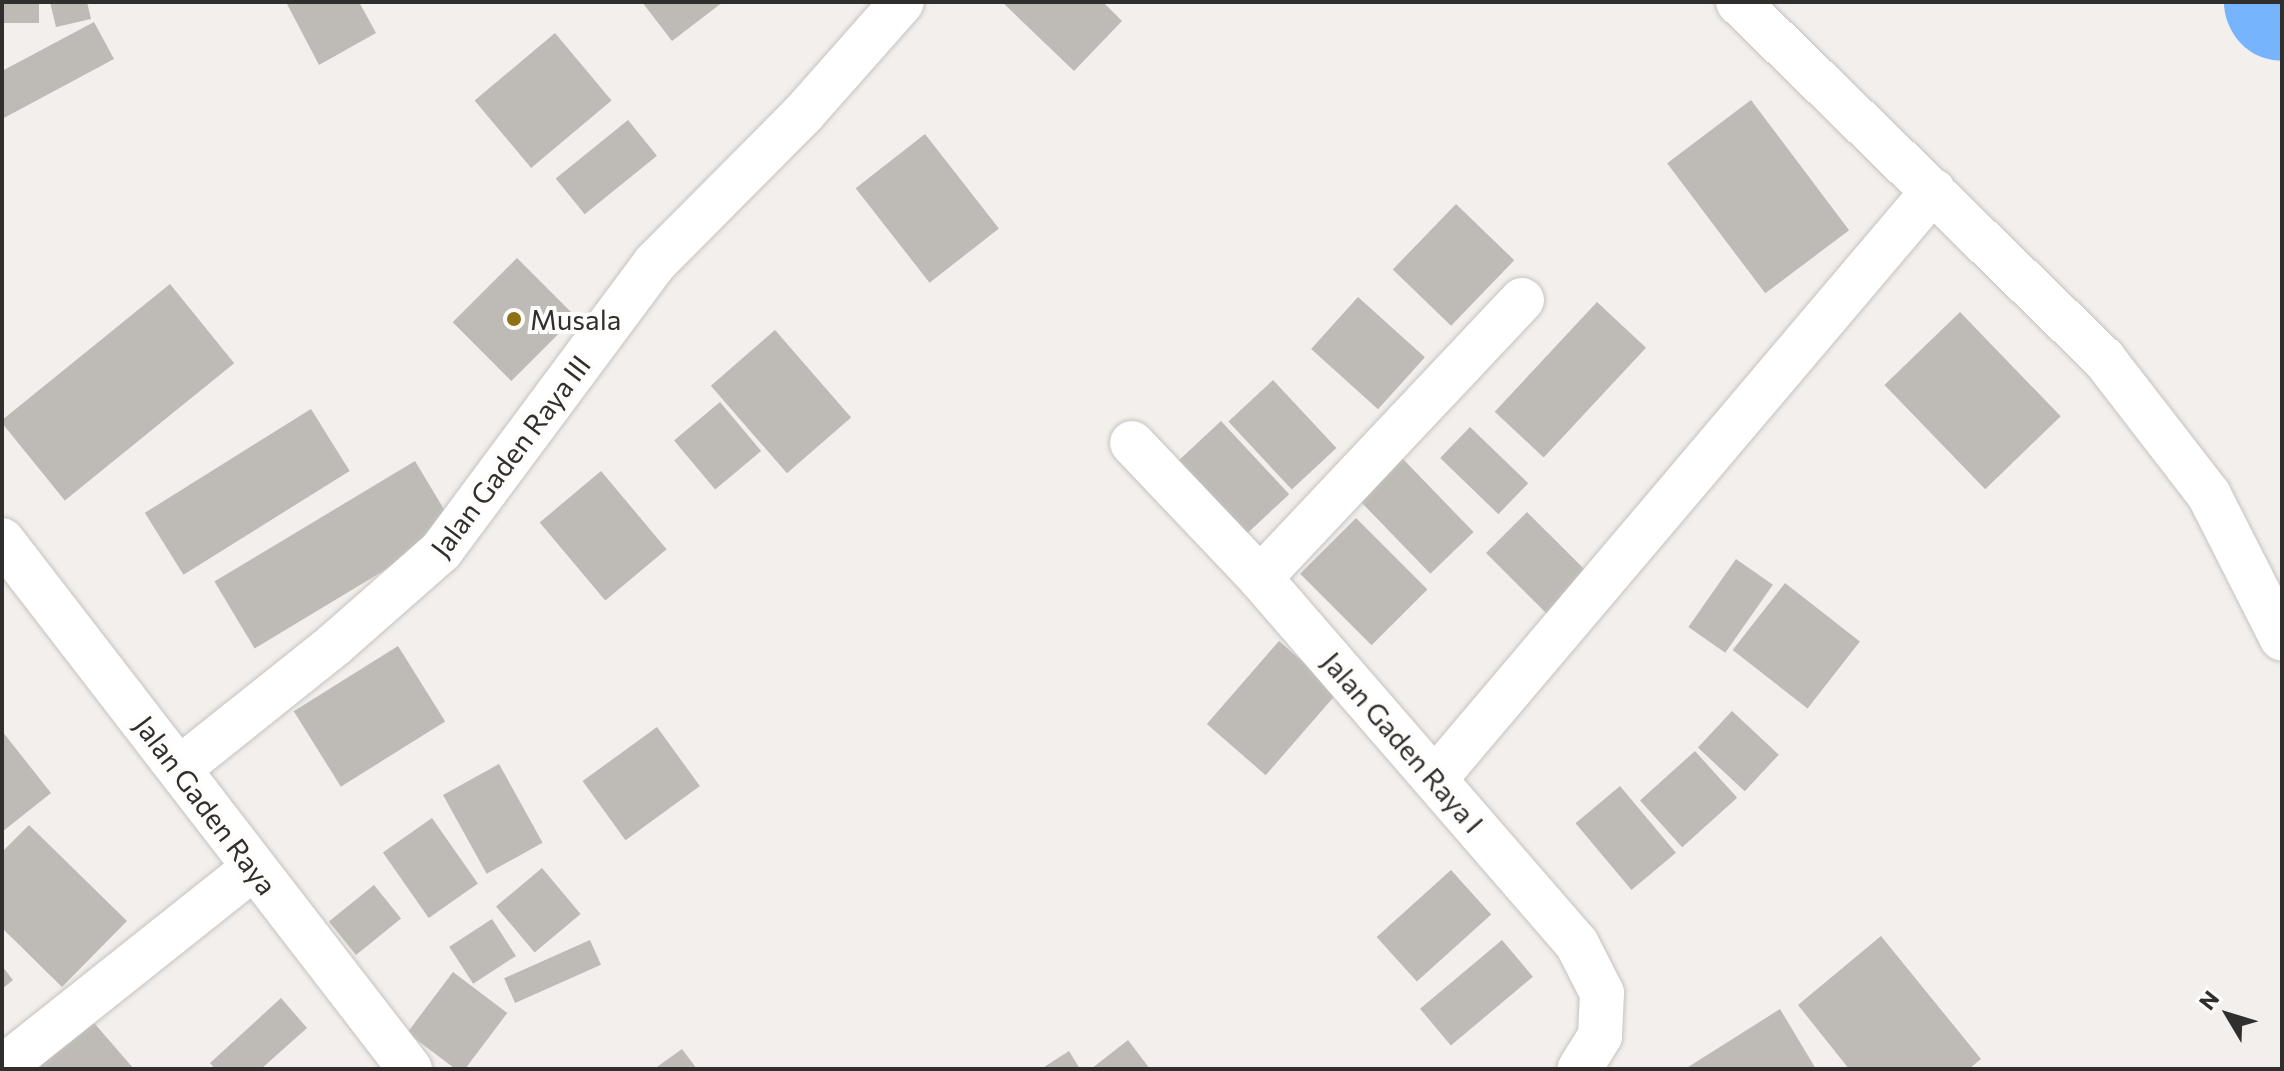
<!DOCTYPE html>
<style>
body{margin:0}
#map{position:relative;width:2284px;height:1071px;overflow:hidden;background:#f3efec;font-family:Commissioner,sans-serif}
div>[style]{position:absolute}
.river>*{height:114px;margin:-57px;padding:0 57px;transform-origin:57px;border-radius:57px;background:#76b5fd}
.building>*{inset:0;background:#bebbb7;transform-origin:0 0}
.roads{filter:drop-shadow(0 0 2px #c5c2bf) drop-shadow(0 0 2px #c5c2bf)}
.street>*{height:44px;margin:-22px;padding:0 22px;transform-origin:22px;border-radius:22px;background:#fff}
.dots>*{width:22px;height:22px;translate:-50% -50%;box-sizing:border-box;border:4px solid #fffdfb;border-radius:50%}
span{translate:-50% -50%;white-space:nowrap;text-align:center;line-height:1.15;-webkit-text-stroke:8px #fffdfb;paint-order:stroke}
.poi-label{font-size:28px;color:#302f2d}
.left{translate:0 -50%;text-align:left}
.street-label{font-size:28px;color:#302f2d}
.frame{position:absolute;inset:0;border:4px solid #302f2d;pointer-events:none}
.north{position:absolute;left:2188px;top:975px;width:80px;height:80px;-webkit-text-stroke:6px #fffdfb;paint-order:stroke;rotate:308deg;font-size:22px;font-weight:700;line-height:32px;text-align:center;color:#302f2d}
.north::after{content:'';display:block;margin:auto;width:28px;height:36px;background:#302f2d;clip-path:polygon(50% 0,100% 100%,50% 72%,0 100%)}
</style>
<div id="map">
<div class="river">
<div style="left:2281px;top:2px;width:2px;rotate:63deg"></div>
</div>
<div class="building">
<div style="left:2px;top:2px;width:37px;height:21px"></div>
<div style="clip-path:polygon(50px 2px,87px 2px,91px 19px,56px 27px)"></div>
<div style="clip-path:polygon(359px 2px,376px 33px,319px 65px,287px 4px)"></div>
<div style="clip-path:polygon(642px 2px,723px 2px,672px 41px)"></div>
<div style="clip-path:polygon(1002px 2px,1103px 2px,1122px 21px,1074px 71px)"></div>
<div style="clip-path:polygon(94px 22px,114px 59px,2px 119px,2px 71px)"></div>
<div style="left:555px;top:33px;width:88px;height:105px;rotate:50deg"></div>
<div style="left:1751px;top:100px;width:163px;height:105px;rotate:53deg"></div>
<div style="left:628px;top:120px;width:46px;height:93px;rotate:51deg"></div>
<div style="left:925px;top:134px;width:120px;height:88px;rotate:52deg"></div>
<div style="left:1456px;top:204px;width:81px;height:91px;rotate:44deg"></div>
<div style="left:517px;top:258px;width:83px;height:91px;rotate:45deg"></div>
<div style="left:170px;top:284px;width:102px;height:218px;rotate:51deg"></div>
<div style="left:1358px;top:297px;width:90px;height:70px;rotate:42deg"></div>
<div style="left:1597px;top:302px;width:67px;height:150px;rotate:43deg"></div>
<div style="left:1960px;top:312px;width:145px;height:105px;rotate:46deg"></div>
<div style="left:775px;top:330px;width:116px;height:85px;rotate:49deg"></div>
<div style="left:1273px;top:380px;width:93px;height:61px;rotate:47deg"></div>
<div style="left:720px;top:402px;width:64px;height:60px;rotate:50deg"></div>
<div style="left:311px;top:409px;width:73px;height:196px;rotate:58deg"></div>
<div style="left:1221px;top:421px;width:100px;height:66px;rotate:47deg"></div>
<div style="left:1470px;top:427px;width:81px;height:43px;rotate:44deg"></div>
<div style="left:1402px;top:458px;width:103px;height:60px;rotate:46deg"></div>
<div style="left:415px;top:461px;width:78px;height:234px;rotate:59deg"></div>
<div style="left:601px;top:471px;width:102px;height:80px;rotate:50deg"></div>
<div style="left:1527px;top:512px;width:91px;height:58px;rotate:45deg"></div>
<div style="left:1356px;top:518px;width:101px;height:79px;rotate:45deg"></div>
<div style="left:1736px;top:559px;width:45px;height:83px;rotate:35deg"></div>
<div style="left:1785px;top:583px;width:95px;height:85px;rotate:38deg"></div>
<div style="left:1279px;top:641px;width:78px;height:110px;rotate:41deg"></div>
<div style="left:398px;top:646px;width:89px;height:123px;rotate:58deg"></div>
<div style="left:1732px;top:711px;width:64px;height:50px;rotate:43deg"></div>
<div style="left:657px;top:727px;width:73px;height:92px;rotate:54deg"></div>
<div style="clip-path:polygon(2px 731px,51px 793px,2px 832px)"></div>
<div style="left:1695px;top:751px;width:63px;height:74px;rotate:48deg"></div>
<div style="left:499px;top:764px;width:90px;height:64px;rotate:61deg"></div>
<div style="left:1620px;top:786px;width:87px;height:58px;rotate:50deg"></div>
<div style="left:432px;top:818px;width:80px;height:60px;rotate:55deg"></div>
<div style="clip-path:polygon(29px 825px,127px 921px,62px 987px,2px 928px,2px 852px)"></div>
<div style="left:542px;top:868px;width:60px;height:60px;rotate:50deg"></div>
<div style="left:1451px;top:870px;width:60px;height:100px;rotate:48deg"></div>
<div style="left:374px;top:885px;width:43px;height:58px;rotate:51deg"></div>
<div style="left:492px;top:919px;width:44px;height:51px;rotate:57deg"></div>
<div style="clip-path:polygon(1881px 936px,1981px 1059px,1969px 1069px,1849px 1069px,1798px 1005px)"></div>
<div style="left:590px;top:940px;width:27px;height:94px;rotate:66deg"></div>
<div style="left:1502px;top:940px;width:48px;height:107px;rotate:50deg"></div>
<div style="clip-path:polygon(2px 966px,13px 980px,2px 989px)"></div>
<div style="left:453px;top:972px;width:68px;height:76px;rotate:37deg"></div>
<div style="clip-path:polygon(281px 998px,307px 1028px,261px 1069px,215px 1069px,210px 1063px)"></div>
<div style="clip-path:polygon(82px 1009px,134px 1069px,11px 1069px)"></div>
<div style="clip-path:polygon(1780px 1009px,1816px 1069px,1685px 1069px)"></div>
<div style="clip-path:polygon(1128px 1040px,1150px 1069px,1091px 1069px)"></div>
<div style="clip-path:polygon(682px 1049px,697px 1069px,654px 1069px)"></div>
<div style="clip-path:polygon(1069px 1051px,1080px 1069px,1041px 1069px)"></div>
</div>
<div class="roads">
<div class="street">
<div style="left:1738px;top:2px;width:511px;rotate:44.29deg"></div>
<div style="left:2104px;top:359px;width:172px;rotate:52.3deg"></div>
<div style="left:2209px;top:495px;width:161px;rotate:63.1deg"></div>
<div style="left:1132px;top:443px;width:186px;rotate:46.5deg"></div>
<div style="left:1260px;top:578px;width:484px;rotate:49.1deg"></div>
<div style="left:1577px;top:944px;width:55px;rotate:63deg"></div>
<div style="left:1602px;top:993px;width:43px;rotate:92.7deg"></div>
<div style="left:1600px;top:1036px;width:39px;rotate:122deg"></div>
<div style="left:2px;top:540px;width:668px;rotate:52.36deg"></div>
<div style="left:1260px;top:578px;width:382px;rotate:-46.7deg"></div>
<div style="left:180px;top:768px;width:197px;rotate:-38.6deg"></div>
<div style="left:334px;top:645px;width:142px;rotate:-41.3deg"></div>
<div style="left:441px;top:551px;width:359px;rotate:-53.4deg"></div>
<div style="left:655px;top:263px;width:210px;rotate:-45.2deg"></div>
<div style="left:803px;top:114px;width:149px;rotate:-48.5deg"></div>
<div style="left:1435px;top:779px;width:771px;rotate:-49.74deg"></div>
<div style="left:2px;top:1068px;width:321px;rotate:-38.5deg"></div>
</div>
</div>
<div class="dots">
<div style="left:514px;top:319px;background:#8d7114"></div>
</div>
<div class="poi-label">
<span class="left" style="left:530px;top:319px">Musala</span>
</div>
<div class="street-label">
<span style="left:510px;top:456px;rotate:-53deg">Jalan Gaden Raya III</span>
<span style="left:1403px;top:742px;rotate:49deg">Jalan Gaden Raya I</span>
<span style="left:206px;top:805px;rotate:53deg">Jalan Gaden Raya</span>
</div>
<div class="frame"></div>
<div class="north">N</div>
</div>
